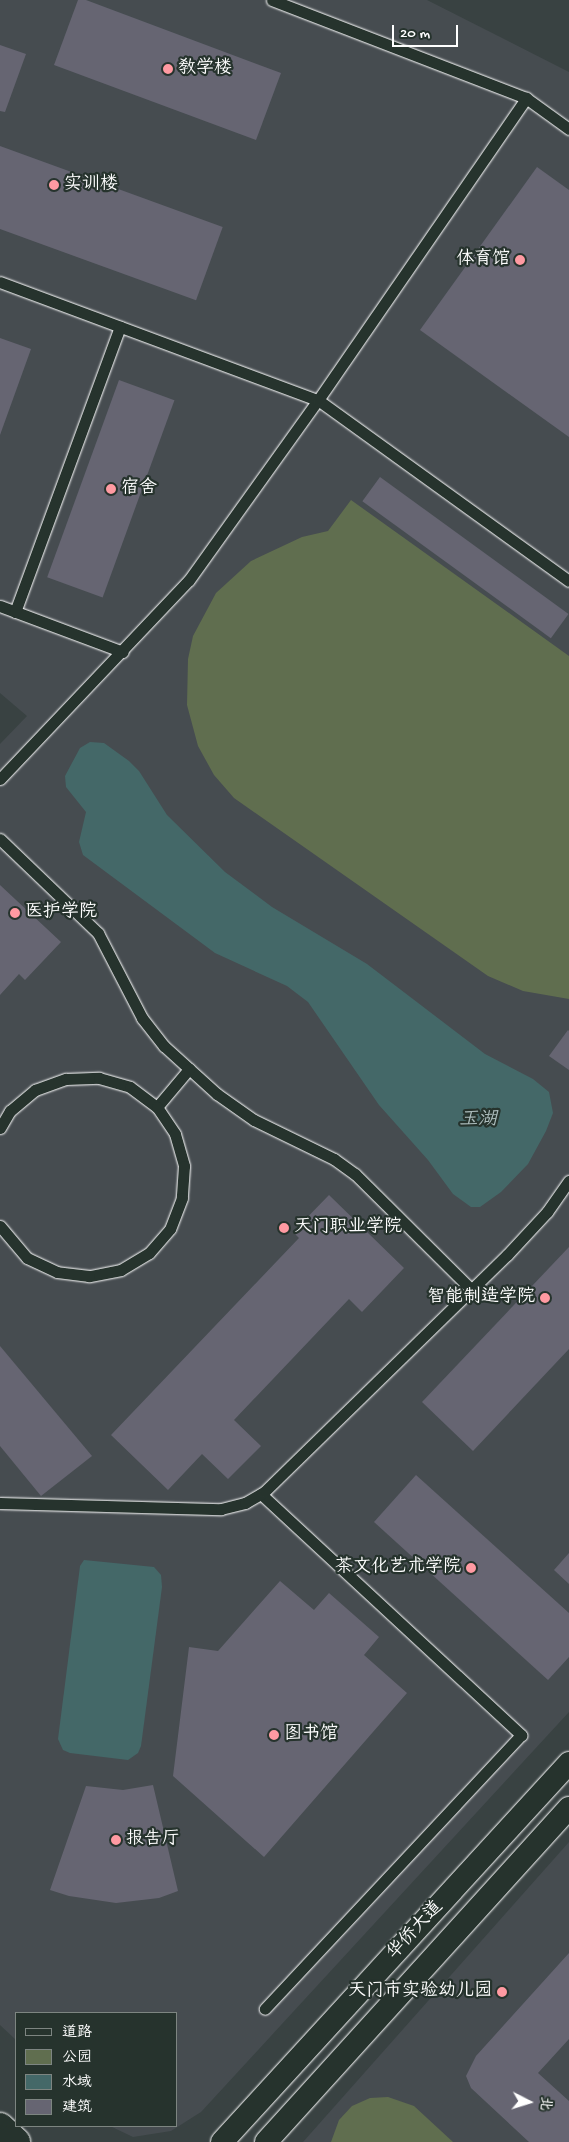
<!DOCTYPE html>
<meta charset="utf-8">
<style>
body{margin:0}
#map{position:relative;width:569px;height:2142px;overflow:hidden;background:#394242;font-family:"Gochi Hand","LXGW WenKai TC",sans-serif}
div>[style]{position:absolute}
.built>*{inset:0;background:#464c50}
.green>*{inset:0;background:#606e4f}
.water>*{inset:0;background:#446868}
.building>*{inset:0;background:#666572;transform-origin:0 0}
.roads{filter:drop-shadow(0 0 1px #fff) drop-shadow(0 0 1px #fff)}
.lane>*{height:11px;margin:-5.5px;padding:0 5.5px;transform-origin:5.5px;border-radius:5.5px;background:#26332d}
.street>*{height:22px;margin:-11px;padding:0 11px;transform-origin:11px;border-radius:11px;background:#26332d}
.secondary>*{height:28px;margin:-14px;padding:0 14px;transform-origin:14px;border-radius:14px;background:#26332d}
.dots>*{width:14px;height:14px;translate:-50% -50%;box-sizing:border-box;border:2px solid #26332d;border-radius:50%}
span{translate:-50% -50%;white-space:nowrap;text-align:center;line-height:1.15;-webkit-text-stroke:4.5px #26332d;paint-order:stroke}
.poi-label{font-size:18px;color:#fff}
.left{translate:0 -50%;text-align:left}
.right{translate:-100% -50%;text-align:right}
.street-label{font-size:18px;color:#fff}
.water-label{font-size:19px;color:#abbbbb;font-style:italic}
.legend{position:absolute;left:15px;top:2012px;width:162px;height:115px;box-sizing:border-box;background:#26332d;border:1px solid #7d8581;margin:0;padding:6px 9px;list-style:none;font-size:15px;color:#fff}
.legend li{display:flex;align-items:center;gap:10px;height:25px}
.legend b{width:25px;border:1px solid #7d8581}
.north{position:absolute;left:504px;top:2077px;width:50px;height:50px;-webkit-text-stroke:4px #26332d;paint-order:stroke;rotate:95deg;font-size:14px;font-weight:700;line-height:20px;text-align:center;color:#fff}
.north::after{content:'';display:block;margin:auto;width:18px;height:22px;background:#fff;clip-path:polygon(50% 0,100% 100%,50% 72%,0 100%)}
.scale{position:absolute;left:392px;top:25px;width:66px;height:22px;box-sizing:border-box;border:2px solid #fff;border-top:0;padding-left:6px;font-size:15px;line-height:18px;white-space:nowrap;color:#fff;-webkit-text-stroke:4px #26332d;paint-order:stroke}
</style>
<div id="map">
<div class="built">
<div style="clip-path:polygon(0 0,427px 0,569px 72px,569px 1712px,201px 2112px,171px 2131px,133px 2137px,110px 2126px,176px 2126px,176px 2013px,16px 2013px,16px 2040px,0 2025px,0 744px,27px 716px,0 693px)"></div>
<div style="clip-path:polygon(569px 1842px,569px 2142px,303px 2142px)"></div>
</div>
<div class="green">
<div style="clip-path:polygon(351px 500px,569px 656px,569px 999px,523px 991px,488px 976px,234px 798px,214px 775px,198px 746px,187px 705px,188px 659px,193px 636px,216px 593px,251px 561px,302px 537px,328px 531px)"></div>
<div style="clip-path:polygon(388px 2097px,414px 2106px,453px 2142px,331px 2142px,339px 2120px,352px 2106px,370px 2098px)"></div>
</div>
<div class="water">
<div style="clip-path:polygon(90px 742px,104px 743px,129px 761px,139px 771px,167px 815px,225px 872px,272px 907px,367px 964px,485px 1054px,533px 1079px,549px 1092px,553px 1113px,546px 1131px,528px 1164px,501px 1192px,480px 1207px,471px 1207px,453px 1194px,428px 1160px,379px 1105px,308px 1002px,287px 986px,215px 953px,83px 855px,79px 842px,86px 812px,66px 787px,65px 776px,80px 748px)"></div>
<div style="clip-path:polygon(84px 1560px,154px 1567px,161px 1575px,162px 1587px,141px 1746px,138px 1753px,128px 1760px,70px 1753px,63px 1750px,58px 1739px,80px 1566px)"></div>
</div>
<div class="building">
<div style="clip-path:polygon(78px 0,86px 0,281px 73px,256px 140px,54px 65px)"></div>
<div style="clip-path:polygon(0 45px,26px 54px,5px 112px,0 111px)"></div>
<div style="left:0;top:146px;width:237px;height:78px;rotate:20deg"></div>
<div style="clip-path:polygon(537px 167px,569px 190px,569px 437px,420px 330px)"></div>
<div style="clip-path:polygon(0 338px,31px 349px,0 435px)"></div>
<div style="left:119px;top:380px;width:59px;height:210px;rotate:20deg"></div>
<div style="left:380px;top:477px;width:233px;height:30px;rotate:36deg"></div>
<div style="clip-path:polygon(0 885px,61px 942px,25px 980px,19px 974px,0 995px)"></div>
<div style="clip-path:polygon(568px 1030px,569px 1031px,569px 1070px,549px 1056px)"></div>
<div style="clip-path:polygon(329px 1195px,404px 1268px,362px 1312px,349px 1299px,234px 1420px,261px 1446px,228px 1479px,202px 1454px,168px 1490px,111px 1435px,299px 1238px,293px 1232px)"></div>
<div style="clip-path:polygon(569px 1247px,569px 1349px,473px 1451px,422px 1402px)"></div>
<div style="clip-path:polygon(0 1346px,92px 1456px,41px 1496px,0 1446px)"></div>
<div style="clip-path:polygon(416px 1475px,569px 1613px,569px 1657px,548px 1680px,374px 1522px)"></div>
<div style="clip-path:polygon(569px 1553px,569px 1584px,554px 1570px)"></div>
<div style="clip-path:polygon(280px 1581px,314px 1610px,329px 1593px,379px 1637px,364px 1655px,407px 1693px,264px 1857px,173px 1776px,189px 1647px,218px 1651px)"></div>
<div style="clip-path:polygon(153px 1785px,178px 1891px,159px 1898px,116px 1903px,69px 1896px,50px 1890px,86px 1786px,123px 1790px)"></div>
<div style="clip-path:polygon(569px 1953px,569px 2039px,538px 2073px,569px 2101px,569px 2142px,529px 2142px,471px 2088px,466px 2076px,476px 2056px)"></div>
</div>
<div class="roads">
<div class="lane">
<div style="left:272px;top:0;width:272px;rotate:21.1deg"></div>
<div style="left:526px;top:98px;width:53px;rotate:35.8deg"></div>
<div style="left:0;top:282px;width:339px;rotate:20.4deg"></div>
<div style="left:318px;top:400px;width:309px;rotate:35.8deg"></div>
<div style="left:0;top:606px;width:131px;rotate:20.5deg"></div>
<div style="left:15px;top:612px;width:304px;rotate:-69.8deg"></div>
<div style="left:0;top:779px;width:274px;rotate:-46.5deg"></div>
<div style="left:189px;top:580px;width:221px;rotate:-54.4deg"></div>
<div style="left:318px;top:400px;width:367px;rotate:-55.4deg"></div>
<div style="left:0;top:839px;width:136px;rotate:43.8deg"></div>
<div style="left:98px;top:933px;width:96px;rotate:62.6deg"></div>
<div style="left:142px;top:1018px;width:36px;rotate:52deg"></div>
<div style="left:164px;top:1046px;width:72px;rotate:42.2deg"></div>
<div style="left:217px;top:1094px;width:45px;rotate:35.1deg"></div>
<div style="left:254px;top:1120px;width:89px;rotate:26deg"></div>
<div style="left:334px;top:1159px;width:26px;rotate:36deg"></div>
<div style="left:355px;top:1174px;width:165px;rotate:44.8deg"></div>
<div style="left:157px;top:1107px;width:50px;rotate:-49.9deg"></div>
<div style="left:0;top:1128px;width:20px;rotate:-60deg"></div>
<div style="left:10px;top:1111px;width:33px;rotate:-40deg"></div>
<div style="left:35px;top:1090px;width:33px;rotate:-20deg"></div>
<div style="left:66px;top:1079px;width:33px;rotate:-2deg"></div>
<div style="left:99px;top:1078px;width:32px;rotate:16deg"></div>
<div style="left:130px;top:1087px;width:34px;rotate:37deg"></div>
<div style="left:157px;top:1107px;width:32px;rotate:56deg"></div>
<div style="left:175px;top:1134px;width:33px;rotate:74deg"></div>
<div style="left:184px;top:1166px;width:32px;rotate:94deg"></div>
<div style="left:182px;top:1198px;width:33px;rotate:111deg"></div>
<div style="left:170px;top:1229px;width:32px;rotate:131deg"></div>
<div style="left:149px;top:1253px;width:33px;rotate:149deg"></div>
<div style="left:121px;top:1270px;width:33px;rotate:169deg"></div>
<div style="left:89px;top:1276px;width:32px;rotate:-173deg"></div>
<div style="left:57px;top:1272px;width:33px;rotate:-155deg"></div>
<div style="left:27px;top:1258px;width:42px;rotate:-130.2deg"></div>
<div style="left:261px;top:1494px;width:355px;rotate:42.8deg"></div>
<div style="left:521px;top:1735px;width:375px;rotate:133.1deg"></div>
<div style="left:0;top:1503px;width:221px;rotate:1.6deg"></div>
<div style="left:221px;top:1509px;width:25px;rotate:-14deg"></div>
<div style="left:245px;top:1503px;width:22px;rotate:-30deg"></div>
<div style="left:264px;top:1492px;width:339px;rotate:-44.3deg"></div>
<div style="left:507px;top:1255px;width:59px;rotate:-47.1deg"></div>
<div style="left:547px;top:1212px;width:38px;rotate:-55deg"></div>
</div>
<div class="street">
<div style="left:222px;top:2142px;width:514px;rotate:-47.52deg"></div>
<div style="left:266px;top:2142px;width:451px;rotate:-47.8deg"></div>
</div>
<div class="secondary">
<div style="left:0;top:2127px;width:22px;rotate:43deg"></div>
</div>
</div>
<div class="dots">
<div style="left:168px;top:69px;background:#ff9aa2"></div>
<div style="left:54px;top:185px;background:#ff9aa2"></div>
<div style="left:520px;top:260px;background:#ff9aa2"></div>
<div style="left:111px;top:489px;background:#ff9aa2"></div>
<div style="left:15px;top:913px;background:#ff9aa2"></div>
<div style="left:284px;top:1228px;background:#ff9aa2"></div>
<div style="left:545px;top:1298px;background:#ff9aa2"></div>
<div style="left:471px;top:1568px;background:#ff9aa2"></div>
<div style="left:274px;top:1735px;background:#ff9aa2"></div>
<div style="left:116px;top:1840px;background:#ff9aa2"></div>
<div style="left:502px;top:1992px;background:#ff9aa2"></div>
</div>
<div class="poi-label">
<span class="left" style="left:178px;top:69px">教学楼</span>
<span class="left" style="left:64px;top:185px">实训楼</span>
<span class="right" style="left:510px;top:260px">体育馆</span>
<span class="left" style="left:121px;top:489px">宿舍</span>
<span class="left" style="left:25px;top:913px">医护学院</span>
<span class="left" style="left:294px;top:1228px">天门职业学院</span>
<span class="right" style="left:535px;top:1298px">智能制造学院</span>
<span class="right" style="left:461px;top:1568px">茶文化艺术学院</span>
<span class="left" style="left:284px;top:1735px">图书馆</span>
<span class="left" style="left:126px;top:1840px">报告厅</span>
<span class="right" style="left:492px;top:1992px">天门市实验幼儿园</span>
</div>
<div class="street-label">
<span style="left:416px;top:1931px;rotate:-47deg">华侨大道</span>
</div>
<div class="water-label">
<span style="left:478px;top:1121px">玉湖</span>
</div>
<ul class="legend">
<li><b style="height:6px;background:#26332d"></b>道路</li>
<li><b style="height:14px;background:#606e4f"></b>公园</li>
<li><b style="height:14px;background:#446868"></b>水域</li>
<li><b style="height:14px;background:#666572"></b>建筑</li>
</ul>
<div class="north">北</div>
<div class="scale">20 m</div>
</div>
